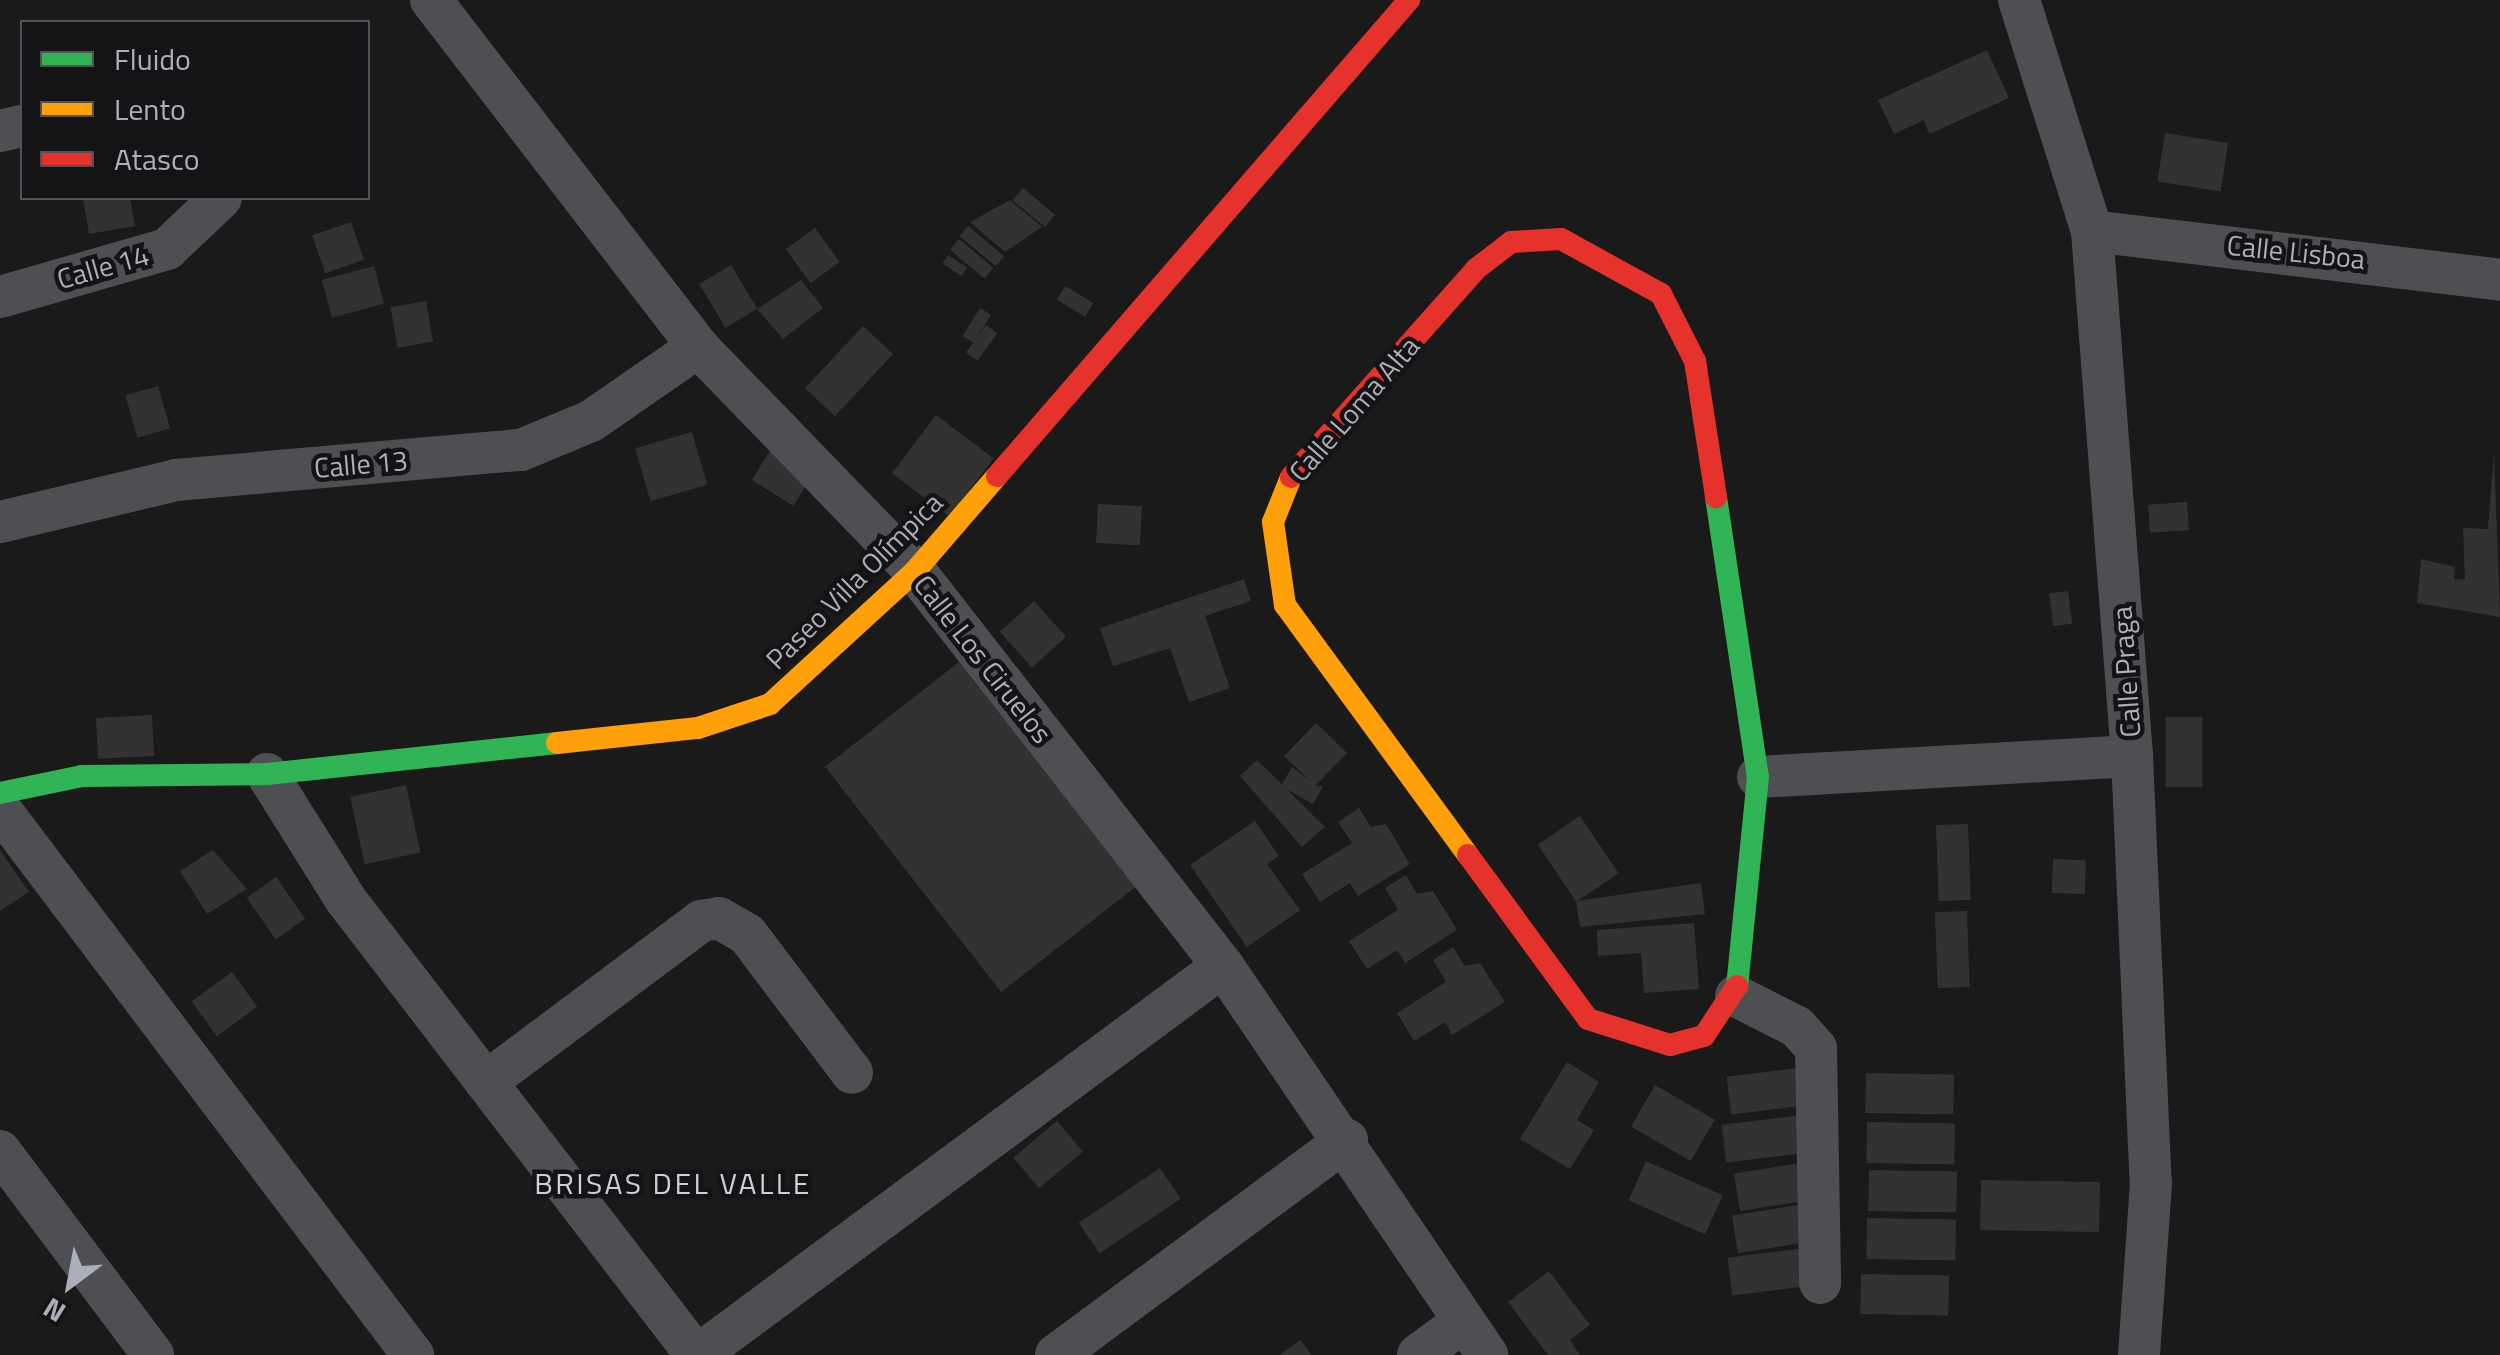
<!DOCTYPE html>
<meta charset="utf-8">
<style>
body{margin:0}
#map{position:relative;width:2500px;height:1355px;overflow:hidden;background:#1a1a1a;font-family:"Titillium Web",sans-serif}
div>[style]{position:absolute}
.building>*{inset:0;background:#323232;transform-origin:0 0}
.street>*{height:42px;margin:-21px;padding:0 21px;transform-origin:21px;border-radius:21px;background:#4e4f53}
.fast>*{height:22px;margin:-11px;padding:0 11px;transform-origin:11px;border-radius:11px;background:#30b455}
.slow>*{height:22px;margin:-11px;padding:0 11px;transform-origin:11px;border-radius:11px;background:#ff9f0a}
.jam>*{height:22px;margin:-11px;padding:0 11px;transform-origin:11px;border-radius:11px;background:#e5322d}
span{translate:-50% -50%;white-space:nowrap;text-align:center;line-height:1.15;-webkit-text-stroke:9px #141416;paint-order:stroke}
.street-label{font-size:28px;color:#acafb9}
.neighbourhood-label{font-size:30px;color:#cdced6;letter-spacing:2.5px}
.legend{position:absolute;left:20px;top:20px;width:350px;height:180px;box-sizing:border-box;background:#141416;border:2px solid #515257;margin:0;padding:12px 18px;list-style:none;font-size:30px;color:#acafb9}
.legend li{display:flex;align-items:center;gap:20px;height:50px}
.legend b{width:50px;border:2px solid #515257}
.north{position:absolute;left:20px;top:1235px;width:100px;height:100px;-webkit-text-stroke:8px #141416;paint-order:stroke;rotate:212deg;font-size:28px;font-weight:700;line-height:40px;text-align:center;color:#acafb9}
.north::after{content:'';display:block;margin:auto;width:35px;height:45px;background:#acafb9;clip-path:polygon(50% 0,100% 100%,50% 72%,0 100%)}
</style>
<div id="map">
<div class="building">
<div style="clip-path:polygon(1987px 50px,2009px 98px,1929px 134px,1924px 120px,1894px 134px,1878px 100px)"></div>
<div style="left:2165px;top:133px;width:64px;height:49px;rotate:9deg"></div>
<div style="left:1023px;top:188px;width:42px;height:16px;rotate:40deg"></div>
<div style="clip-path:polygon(83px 198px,130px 198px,135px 226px,89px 234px)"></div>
<div style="clip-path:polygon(1010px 200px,1042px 227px,1005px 252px,970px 222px)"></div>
<div style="left:351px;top:222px;width:40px;height:41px;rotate:71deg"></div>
<div style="left:968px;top:226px;width:47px;height:13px;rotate:40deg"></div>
<div style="left:815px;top:228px;width:42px;height:36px;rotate:54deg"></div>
<div style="left:959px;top:239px;width:45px;height:14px;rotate:40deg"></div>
<div style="left:948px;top:255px;width:23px;height:10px;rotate:34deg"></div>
<div style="left:731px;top:265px;width:51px;height:37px;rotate:59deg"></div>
<div style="left:374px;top:266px;width:39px;height:54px;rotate:75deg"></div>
<div style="clip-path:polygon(801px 280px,823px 308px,783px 339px,757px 309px)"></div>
<div style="left:1065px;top:286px;width:33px;height:16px;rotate:31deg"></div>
<div style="left:426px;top:301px;width:41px;height:36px;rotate:80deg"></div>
<div style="left:980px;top:308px;width:13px;height:33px;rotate:32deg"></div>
<div style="left:986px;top:325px;width:14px;height:34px;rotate:36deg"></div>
<div style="left:863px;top:326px;width:41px;height:85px;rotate:43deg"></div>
<div style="left:158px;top:386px;width:44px;height:34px;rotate:74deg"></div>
<div style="left:936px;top:415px;width:72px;height:73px;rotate:37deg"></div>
<div style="left:692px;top:432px;width:55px;height:59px;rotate:74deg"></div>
<div style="left:773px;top:446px;width:49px;height:40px;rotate:32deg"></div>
<div style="clip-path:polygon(2494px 452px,2500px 617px,2417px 603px,2421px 559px,2455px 567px,2454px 579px,2465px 580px,2463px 528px,2488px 529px)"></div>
<div style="left:2187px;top:502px;width:28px;height:39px;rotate:86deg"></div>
<div style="left:1098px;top:504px;width:44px;height:39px;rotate:3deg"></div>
<div style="clip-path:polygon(1244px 579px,1251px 601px,1205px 616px,1230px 688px,1189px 702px,1170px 648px,1113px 666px,1100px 628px)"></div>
<div style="left:2068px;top:591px;width:33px;height:19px;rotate:83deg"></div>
<div style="left:1034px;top:601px;width:48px;height:46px;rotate:48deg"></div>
<div style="left:959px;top:662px;width:286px;height:170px;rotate:52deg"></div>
<div style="left:152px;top:715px;width:41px;height:56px;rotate:87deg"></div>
<div style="left:2166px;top:717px;width:36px;height:70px"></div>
<div style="clip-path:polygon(1316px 723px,1347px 753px,1315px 786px,1323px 786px,1313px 804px,1281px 786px,1292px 767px,1310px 781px,1284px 756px)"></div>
<div style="clip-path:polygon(1257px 760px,1325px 827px,1302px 847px,1240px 776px)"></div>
<div style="left:406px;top:785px;width:69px;height:57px;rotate:78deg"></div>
<div style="clip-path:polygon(1359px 808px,1371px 827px,1386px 824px,1410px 864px,1358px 896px,1350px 883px,1320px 902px,1302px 874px,1352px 843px,1338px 822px)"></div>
<div style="left:1580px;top:816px;width:69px;height:51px;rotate:56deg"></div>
<div style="clip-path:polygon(1255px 821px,1279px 856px,1267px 864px,1300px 910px,1247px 947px,1190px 865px)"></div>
<div style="left:1968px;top:824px;width:76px;height:32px;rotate:88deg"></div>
<div style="clip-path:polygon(0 850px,29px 892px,0 911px)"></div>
<div style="clip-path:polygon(213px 850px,247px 889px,207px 914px,180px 871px)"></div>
<div style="left:2053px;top:859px;width:33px;height:34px;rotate:2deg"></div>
<div style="clip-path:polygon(1406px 875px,1417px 894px,1433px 891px,1457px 930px,1405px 963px,1397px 950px,1367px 969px,1349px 941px,1398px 910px,1385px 888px)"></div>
<div style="left:276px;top:877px;width:51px;height:36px;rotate:55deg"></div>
<div style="clip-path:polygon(1701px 883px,1705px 914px,1580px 927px,1576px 901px)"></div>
<div style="left:1967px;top:911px;width:76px;height:32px;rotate:88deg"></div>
<div style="clip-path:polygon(1694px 923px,1699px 989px,1644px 993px,1641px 953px,1598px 956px,1597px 930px)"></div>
<div style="clip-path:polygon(1453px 947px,1465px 966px,1480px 963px,1505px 1002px,1452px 1035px,1445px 1022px,1414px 1041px,1397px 1013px,1446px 982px,1433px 960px)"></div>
<div style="left:232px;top:972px;width:43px;height:50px;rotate:54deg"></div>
<div style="clip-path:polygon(1567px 1062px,1599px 1082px,1577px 1120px,1594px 1130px,1570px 1169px,1520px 1139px)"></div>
<div style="left:1806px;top:1067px;width:38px;height:80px;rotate:83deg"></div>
<div style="left:1866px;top:1073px;width:88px;height:40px;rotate:1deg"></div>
<div style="left:1655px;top:1085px;width:69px;height:48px;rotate:30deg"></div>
<div style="left:1802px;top:1115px;width:38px;height:81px;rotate:83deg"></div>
<div style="left:1057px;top:1121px;width:40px;height:57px;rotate:50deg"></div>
<div style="left:1867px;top:1122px;width:88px;height:41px;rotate:1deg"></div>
<div style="left:1646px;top:1161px;width:84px;height:43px;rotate:24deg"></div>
<div style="left:1813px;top:1161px;width:38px;height:80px;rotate:81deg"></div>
<div style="left:1160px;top:1168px;width:37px;height:98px;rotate:56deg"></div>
<div style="left:1869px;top:1170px;width:88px;height:41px;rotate:1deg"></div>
<div style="left:1981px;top:1180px;width:119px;height:50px;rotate:1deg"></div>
<div style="left:1811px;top:1203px;width:38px;height:80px;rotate:81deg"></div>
<div style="left:1867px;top:1218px;width:89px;height:41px;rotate:1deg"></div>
<div style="left:1807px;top:1248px;width:38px;height:80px;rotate:83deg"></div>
<div style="clip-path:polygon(1549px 1271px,1590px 1325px,1570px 1340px,1580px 1355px,1548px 1355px,1508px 1302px)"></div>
<div style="left:1861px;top:1274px;width:88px;height:40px;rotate:1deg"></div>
<div style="clip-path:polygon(1300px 1340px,1312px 1355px,1280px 1355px)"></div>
</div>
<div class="street">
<div style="left:431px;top:0;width:438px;rotate:52.4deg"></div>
<div style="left:698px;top:347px;width:312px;rotate:45.9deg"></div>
<div style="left:915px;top:571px;width:501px;rotate:52.05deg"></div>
<div style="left:1223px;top:966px;width:470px;rotate:55.8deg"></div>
<div style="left:2019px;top:0;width:242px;rotate:72.5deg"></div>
<div style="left:2092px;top:231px;width:527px;rotate:85.64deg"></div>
<div style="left:2132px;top:756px;width:427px;rotate:87.5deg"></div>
<div style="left:2151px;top:1183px;width:172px;rotate:94deg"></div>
<div style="left:0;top:131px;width:23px;rotate:-13deg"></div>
<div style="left:2092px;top:231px;width:411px;rotate:6.8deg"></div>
<div style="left:0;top:297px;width:174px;rotate:-16deg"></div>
<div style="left:167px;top:249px;width:74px;rotate:-43.4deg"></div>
<div style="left:0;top:522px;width:181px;rotate:-13.4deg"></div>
<div style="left:176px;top:480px;width:346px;rotate:-5deg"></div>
<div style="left:521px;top:450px;width:76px;rotate:-22.5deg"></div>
<div style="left:591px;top:421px;width:130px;rotate:-34.7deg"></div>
<div style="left:267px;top:774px;width:149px;rotate:57.9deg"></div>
<div style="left:346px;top:900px;width:574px;rotate:52.43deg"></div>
<div style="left:1758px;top:777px;width:375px;rotate:-3.2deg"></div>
<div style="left:0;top:809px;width:685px;rotate:52.9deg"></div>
<div style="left:1736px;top:996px;width:68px;rotate:26.9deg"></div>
<div style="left:1797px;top:1027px;width:28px;rotate:48deg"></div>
<div style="left:1816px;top:1048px;width:235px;rotate:89deg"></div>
<div style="left:486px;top:1082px;width:269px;rotate:-36.8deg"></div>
<div style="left:701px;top:921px;width:18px;rotate:-9deg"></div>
<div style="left:719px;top:918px;width:32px;rotate:30deg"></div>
<div style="left:747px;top:934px;width:174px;rotate:52.9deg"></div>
<div style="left:0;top:1151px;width:255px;rotate:53.1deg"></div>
<div style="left:698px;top:1355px;width:653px;rotate:-36.54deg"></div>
<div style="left:1056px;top:1355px;width:362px;rotate:-36.5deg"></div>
<div style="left:1418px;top:1355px;width:57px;rotate:-36.5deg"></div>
</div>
<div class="fast">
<div style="left:1716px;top:497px;width:283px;rotate:81.5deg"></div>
<div style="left:1758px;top:777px;width:210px;rotate:95.7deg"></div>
<div style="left:0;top:793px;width:84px;rotate:-11.7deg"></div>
<div style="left:82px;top:776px;width:185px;rotate:-0.6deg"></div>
<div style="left:267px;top:774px;width:292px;rotate:-6.1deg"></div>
</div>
<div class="slow">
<div style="left:1291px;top:477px;width:48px;rotate:111.8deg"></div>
<div style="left:1273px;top:522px;width:84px;rotate:81.8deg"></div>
<div style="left:1285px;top:605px;width:310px;rotate:53.8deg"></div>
<div style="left:557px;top:743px;width:142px;rotate:-6.1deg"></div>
<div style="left:698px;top:728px;width:76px;rotate:-18.4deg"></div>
<div style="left:770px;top:704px;width:197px;rotate:-42.5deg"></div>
<div style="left:915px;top:571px;width:125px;rotate:-49.2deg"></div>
</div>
<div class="jam">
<div style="left:1561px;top:239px;width:114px;rotate:28.8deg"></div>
<div style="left:1661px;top:294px;width:75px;rotate:63.1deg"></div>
<div style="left:1695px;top:361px;width:138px;rotate:81.2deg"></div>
<div style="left:997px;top:476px;width:630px;rotate:-49.12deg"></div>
<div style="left:1291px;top:477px;width:278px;rotate:-48.3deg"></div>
<div style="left:1476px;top:269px;width:44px;rotate:-37.6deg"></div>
<div style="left:1511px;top:242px;width:50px;rotate:-3.4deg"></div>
<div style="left:1468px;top:855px;width:203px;rotate:53.8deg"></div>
<div style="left:1588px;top:1019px;width:86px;rotate:17.6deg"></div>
<div style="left:1670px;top:1045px;width:35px;rotate:-15deg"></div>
<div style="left:1704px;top:1036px;width:60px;rotate:-56.6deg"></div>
</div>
<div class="street-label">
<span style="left:2296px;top:252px;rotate:6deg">Calle Lisboa</span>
<span style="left:103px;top:267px;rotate:-16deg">Calle 14</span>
<span style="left:1354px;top:409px;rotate:-49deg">Calle Loma Alta</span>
<span style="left:361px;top:464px;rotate:-5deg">Calle 13</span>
<span style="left:854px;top:581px;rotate:-45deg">Paseo Villa Olímpica</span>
<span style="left:983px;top:659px;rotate:52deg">Calle Los Ciruelos</span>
<span style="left:2126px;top:672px;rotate:-94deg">Calle Praga</span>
</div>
<div class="neighbourhood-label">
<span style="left:673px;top:1183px">BRISAS DEL VALLE</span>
</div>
<ul class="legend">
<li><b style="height:12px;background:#30b455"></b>Fluido</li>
<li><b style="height:12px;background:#ff9f0a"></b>Lento</li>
<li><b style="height:12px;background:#e5322d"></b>Atasco</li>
</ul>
<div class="north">N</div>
</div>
